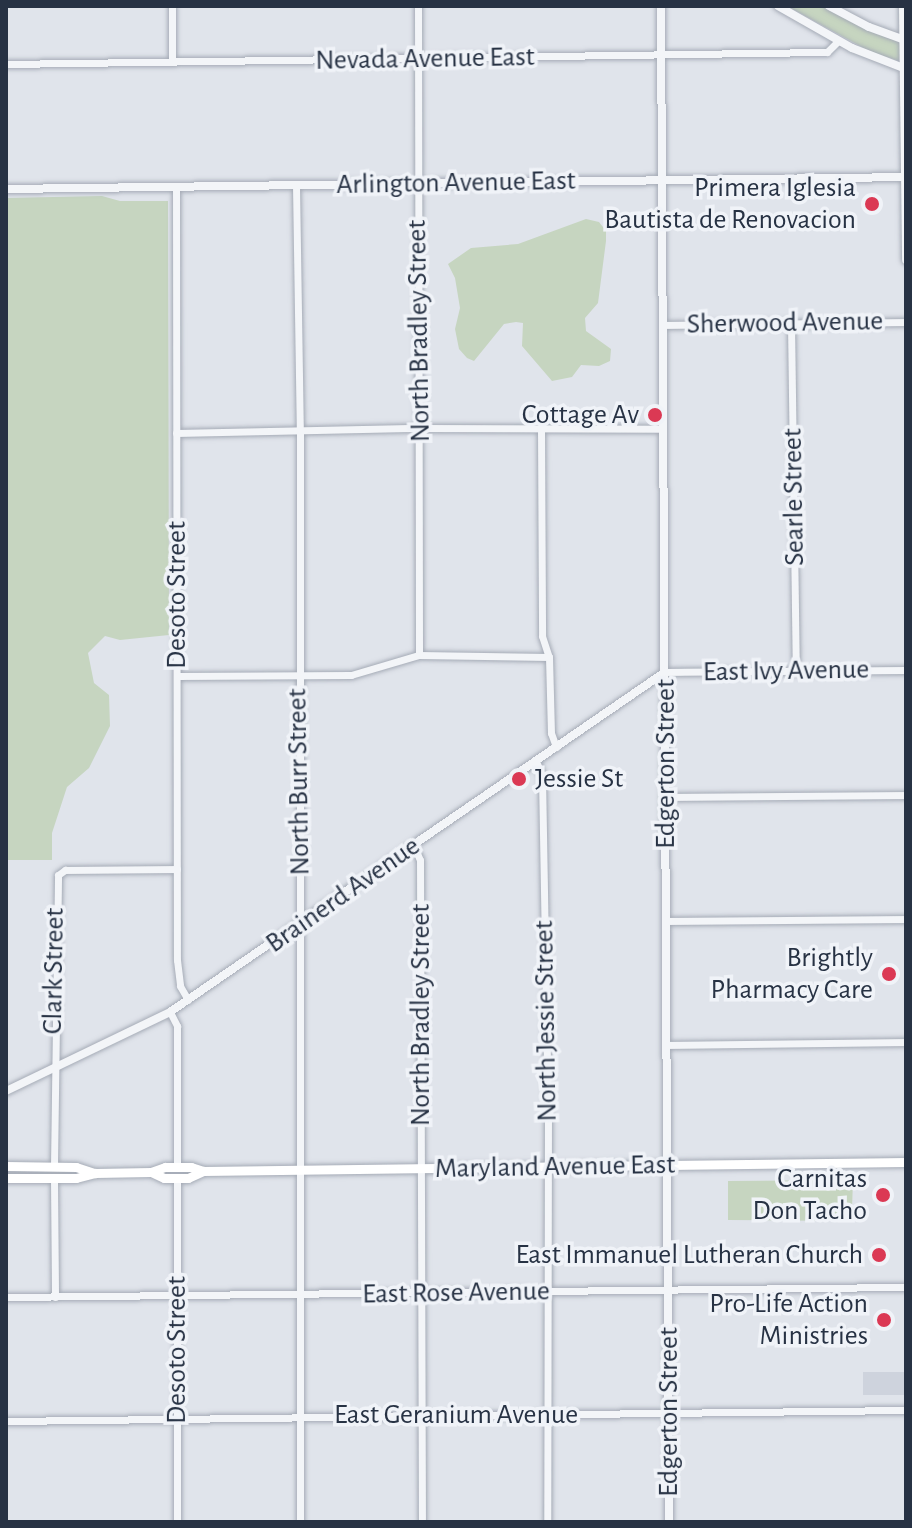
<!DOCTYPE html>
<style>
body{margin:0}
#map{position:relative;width:912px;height:1528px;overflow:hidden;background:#e0e4eb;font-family:"Alegreya Sans",sans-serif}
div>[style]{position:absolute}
.built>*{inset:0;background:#ced3dd;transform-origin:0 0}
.green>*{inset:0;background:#c6d5c0}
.roads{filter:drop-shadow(0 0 2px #a5abb6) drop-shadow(0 0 2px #a5abb6)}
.minor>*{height:7px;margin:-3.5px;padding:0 3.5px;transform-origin:3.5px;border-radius:3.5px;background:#f3f5f8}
.tertiary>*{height:8px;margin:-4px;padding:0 4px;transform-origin:4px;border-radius:4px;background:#f3f5f8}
.secondary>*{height:9px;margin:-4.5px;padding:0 4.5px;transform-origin:4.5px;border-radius:4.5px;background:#fff}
.dots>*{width:22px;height:22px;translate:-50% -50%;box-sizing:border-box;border:4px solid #f0f3f8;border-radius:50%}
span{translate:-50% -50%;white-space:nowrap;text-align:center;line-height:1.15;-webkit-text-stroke:7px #f0f3f8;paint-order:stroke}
.street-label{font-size:28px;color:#273244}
.poi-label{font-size:28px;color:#273244}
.right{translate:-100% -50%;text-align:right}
.left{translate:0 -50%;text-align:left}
.frame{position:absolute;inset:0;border:8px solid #273244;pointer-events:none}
</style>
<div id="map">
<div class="built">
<div style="left:906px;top:1372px;width:23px;height:43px;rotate:90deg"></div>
</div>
<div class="green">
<div style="clip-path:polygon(787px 6px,823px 6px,877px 34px,906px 44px,906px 63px,871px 52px)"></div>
<div style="clip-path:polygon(102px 196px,120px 201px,168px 201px,169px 635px,120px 640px,105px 636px,88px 653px,94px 683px,109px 695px,110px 726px,89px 768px,67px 787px,52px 833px,52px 860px,6px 860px,6px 198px)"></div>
<div style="clip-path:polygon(586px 219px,599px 222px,606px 231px,606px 241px,598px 303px,585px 318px,586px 331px,611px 349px,610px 361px,599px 366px,581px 365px,572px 377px,552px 381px,522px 346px,523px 323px,516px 322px,504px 324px,474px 361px,467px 358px,459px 349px,455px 329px,460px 308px,455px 278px,448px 264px,471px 248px,518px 244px)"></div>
<div style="clip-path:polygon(853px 1180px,852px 1209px,842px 1221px,728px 1220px,728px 1181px)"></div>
</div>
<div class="roads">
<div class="minor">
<div style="left:172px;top:6px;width:55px;rotate:90deg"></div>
<div style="left:418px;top:6px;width:649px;rotate:89.91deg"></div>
<div style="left:6px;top:64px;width:821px;rotate:-0.84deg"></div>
<div style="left:827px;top:52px;width:16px;rotate:-45deg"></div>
<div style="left:296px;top:185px;width:246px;rotate:89.1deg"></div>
<div style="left:300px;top:431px;width:1091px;rotate:90deg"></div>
<div style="left:176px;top:188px;width:772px;rotate:89.93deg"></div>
<div style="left:177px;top:960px;width:26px;rotate:83deg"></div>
<div style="left:180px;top:986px;width:16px;rotate:60deg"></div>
<div style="left:791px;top:323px;width:348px;rotate:89.2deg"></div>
<div style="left:663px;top:325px;width:243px;rotate:-0.7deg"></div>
<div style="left:541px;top:429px;width:207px;rotate:89.7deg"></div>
<div style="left:542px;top:636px;width:22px;rotate:72deg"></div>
<div style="left:549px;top:657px;width:76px;rotate:88.5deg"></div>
<div style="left:551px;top:733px;width:15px;rotate:70deg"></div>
<div style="left:176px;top:433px;width:245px;rotate:-1.2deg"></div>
<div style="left:421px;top:428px;width:242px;rotate:0.2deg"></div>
<div style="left:665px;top:672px;width:241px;rotate:-0.5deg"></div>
<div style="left:177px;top:676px;width:174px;rotate:-0.3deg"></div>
<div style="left:351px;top:675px;width:71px;rotate:-16.4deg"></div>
<div style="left:419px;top:655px;width:130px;rotate:0.9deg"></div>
<div style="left:536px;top:761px;width:16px;rotate:68deg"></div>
<div style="left:542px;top:776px;width:331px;rotate:89deg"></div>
<div style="left:548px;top:1107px;width:415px;rotate:90.1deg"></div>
<div style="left:666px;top:797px;width:240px;rotate:-0.5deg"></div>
<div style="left:414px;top:846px;width:15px;rotate:67deg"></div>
<div style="left:420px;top:860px;width:662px;rotate:89.83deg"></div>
<div style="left:667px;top:921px;width:239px;rotate:-0.5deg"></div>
<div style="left:170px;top:1012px;width:16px;rotate:63deg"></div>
<div style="left:177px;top:1026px;width:141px;rotate:90deg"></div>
<div style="left:667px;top:1045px;width:239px;rotate:-0.7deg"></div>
<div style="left:54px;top:1166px;width:291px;rotate:-89.2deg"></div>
<div style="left:58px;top:875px;width:9px;rotate:-36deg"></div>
<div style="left:65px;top:870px;width:112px;rotate:-0.5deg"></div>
<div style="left:177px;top:1178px;width:344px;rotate:90deg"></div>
<div style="left:54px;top:1179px;width:118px;rotate:89.5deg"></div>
<div style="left:6px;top:1297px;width:900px;rotate:-0.64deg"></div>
<div style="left:6px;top:1421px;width:900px;rotate:-0.7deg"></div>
</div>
<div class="tertiary">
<div style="left:661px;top:6px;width:1516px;rotate:89.7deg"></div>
<div style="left:778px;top:6px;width:85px;rotate:29.6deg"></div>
<div style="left:852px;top:48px;width:58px;rotate:21.3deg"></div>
<div style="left:829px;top:6px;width:45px;rotate:27.7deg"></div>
<div style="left:869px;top:27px;width:38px;rotate:20deg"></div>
<div style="left:903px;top:6px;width:254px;rotate:89.3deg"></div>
<div style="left:6px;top:189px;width:899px;rotate:-0.76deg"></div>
<div style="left:6px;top:1091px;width:182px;rotate:-25.7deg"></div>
<div style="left:170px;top:1012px;width:601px;rotate:-34.48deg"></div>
</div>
<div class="secondary">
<div style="left:6px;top:1166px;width:70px;rotate:0.8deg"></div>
<div style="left:76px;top:1167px;width:20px;rotate:18deg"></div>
<div style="left:151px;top:1172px;width:15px;rotate:-20deg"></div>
<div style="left:165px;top:1167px;width:26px"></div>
<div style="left:191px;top:1167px;width:13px;rotate:18deg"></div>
<div style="left:203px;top:1171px;width:703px;rotate:-0.73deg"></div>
<div style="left:6px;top:1178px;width:70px"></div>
<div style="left:76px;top:1178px;width:20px;rotate:-15deg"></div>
<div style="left:95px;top:1173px;width:56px;rotate:-1deg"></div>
<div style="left:151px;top:1172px;width:14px;rotate:25deg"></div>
<div style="left:164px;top:1178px;width:24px"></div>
<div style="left:188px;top:1178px;width:17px;rotate:-25deg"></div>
</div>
</div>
<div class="dots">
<div style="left:872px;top:204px;background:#db3954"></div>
<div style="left:655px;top:415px;background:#db3954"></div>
<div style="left:519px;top:779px;background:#db3954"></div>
<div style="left:889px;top:974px;background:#db3954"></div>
<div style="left:883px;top:1195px;background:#db3954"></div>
<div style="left:879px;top:1255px;background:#db3954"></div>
<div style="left:884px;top:1320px;background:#db3954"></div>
</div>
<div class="street-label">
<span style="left:425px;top:59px;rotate:-1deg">Nevada Avenue East</span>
<span style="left:456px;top:183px;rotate:-1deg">Arlington Avenue East</span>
<span style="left:785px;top:323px;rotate:-1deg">Sherwood Avenue</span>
<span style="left:419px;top:331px;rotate:-91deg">North Bradley Street</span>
<span style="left:794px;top:497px;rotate:-91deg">Searle Street</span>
<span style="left:177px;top:595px;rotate:-90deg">Desoto Street</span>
<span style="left:786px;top:671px;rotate:-1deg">East Ivy Avenue</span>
<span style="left:666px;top:764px;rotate:-90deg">Edgerton Street</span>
<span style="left:299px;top:782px;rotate:-91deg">North Burr Street</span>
<span style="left:343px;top:895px;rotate:-35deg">Brainerd Avenue</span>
<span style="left:54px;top:971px;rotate:-89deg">Clark Street</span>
<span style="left:421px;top:1015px;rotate:-90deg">North Bradley Street</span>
<span style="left:546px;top:1021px;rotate:-91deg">North Jessie Street</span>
<span style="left:555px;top:1167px;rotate:-1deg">Maryland Avenue East</span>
<span style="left:456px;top:1293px;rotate:-1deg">East Rose Avenue</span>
<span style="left:177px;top:1350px;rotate:-90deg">Desoto Street</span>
<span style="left:669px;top:1412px;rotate:-90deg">Edgerton Street</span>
<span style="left:456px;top:1415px">East Geranium Avenue</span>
</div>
<div class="poi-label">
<span class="right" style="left:856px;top:204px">Primera Iglesia<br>Bautista de Renovacion</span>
<span class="right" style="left:639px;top:415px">Cottage Av</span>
<span class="left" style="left:535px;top:779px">Jessie St</span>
<span class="right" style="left:873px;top:974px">Brightly<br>Pharmacy Care</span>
<span class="right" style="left:867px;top:1195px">Carnitas<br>Don Tacho</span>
<span class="right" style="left:863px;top:1255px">East Immanuel Lutheran Church</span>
<span class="right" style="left:868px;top:1320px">Pro-Life Action<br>Ministries</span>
</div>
<div class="frame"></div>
</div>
